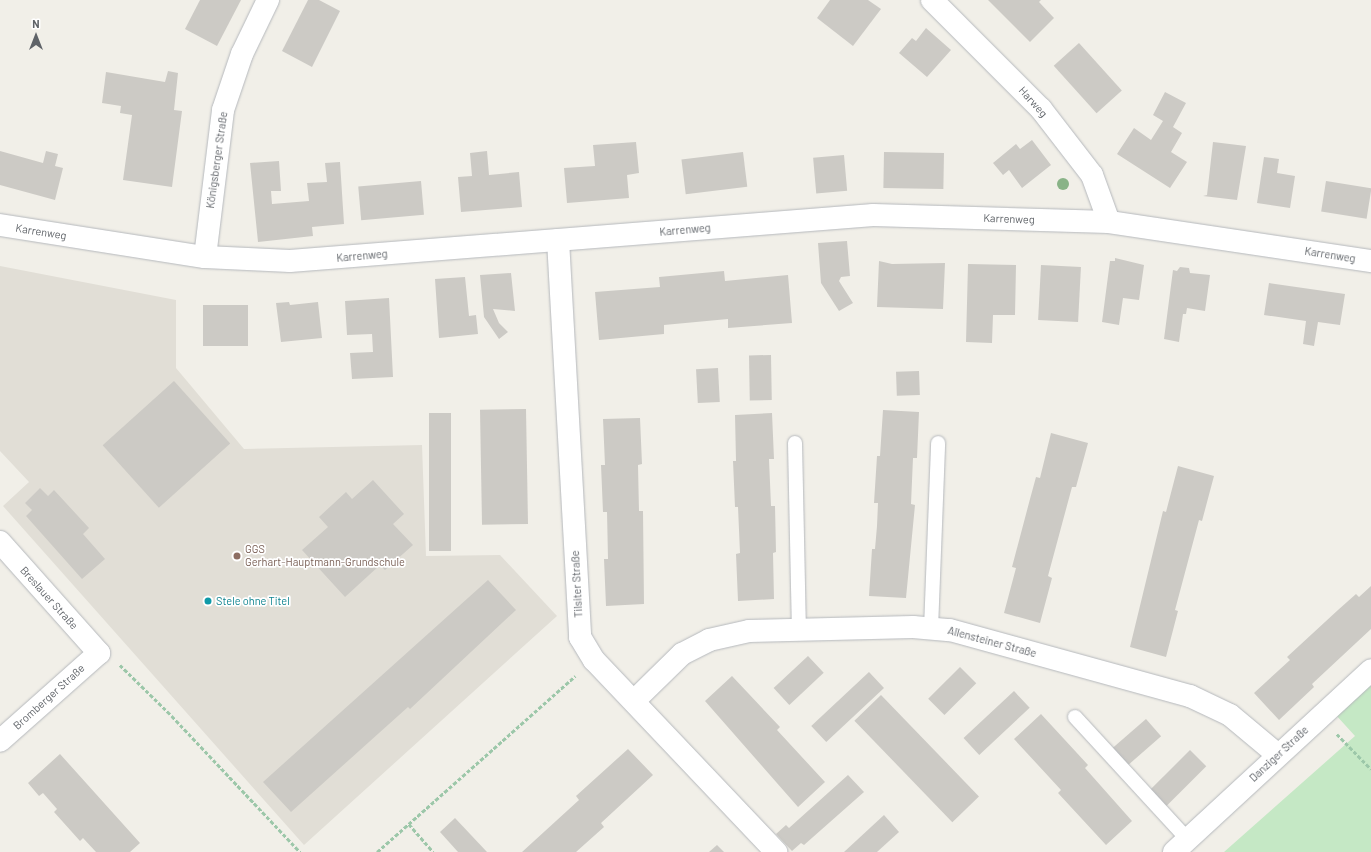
<!DOCTYPE html>
<meta charset="utf-8">
<style>
body{margin:0}
#map{position:relative;width:1371px;height:852px;overflow:hidden;background:#f1efe8;font-family:Barlow,sans-serif}
div>[style]{position:absolute}
.education>*{inset:0;background:#e1ded6}
.green>*{inset:0;background:#c5e8c5}
.building>*{inset:0;background:#cccac5;transform-origin:0 0}
.path>*{height:2.5px;margin-top:-1.25px;transform-origin:0;background:repeating-linear-gradient(90deg,#9cc7a9 0 4px,transparent 0 6px)}
.roads{filter:drop-shadow(0 0 1px #b5b8bc) drop-shadow(0 0 1px #b5b8bc)}
.lane>*{height:14px;margin:-7px;padding:0 7px;transform-origin:7px;border-radius:7px;background:#fff}
.street>*{height:22px;margin:-11px;padding:0 11px;transform-origin:11px;border-radius:11px;background:#fff}
.trees>*{width:12px;height:12px;margin:-6px;border-radius:50%;background:#89b387}
.dots>*{width:11px;height:11px;translate:-50% -50%;box-sizing:border-box;border:2px solid #fff;border-radius:50%}
span{translate:-50% -50%;white-space:nowrap;text-align:center;line-height:1.15;-webkit-text-stroke:3.5px #fff;paint-order:stroke}
.street-label{font-size:11px;color:#5f6368}
.education-label{font-size:11px;color:#785e54}
.left{translate:0 -50%;text-align:left}
.culture-label{font-size:11px;color:#0d838f}
.north{position:absolute;left:16px;top:16px;width:40px;height:40px;-webkit-text-stroke:3px #fff;paint-order:stroke;rotate:0deg;font-size:11px;font-weight:700;line-height:16px;text-align:center;color:#5f6368}
.north::after{content:'';display:block;margin:auto;width:14px;height:18px;background:#5f6368;clip-path:polygon(50% 0,100% 100%,50% 72%,0 100%)}
</style>
<div id="map">
<div class="education">
<div style="clip-path:polygon(0 266px,176px 300px,176px 368px,244px 449px,422px 445px,426px 556px,500px 555px,557px 616px,304px 845px,3px 506px,29px 482px,0 451px)"></div>
</div>
<div class="green">
<div style="clip-path:polygon(1371px 682px,1371px 852px,1224px 852px,1355px 736px,1335px 714px)"></div>
</div>
<div class="building">
<div style="clip-path:polygon(200px 0,241px 0,217px 46px,185px 29px)"></div>
<div style="clip-path:polygon(308px 0,319px 0,340px 11px,312px 67px,282px 51px)"></div>
<div style="clip-path:polygon(830px 0,868px 0,881px 9px,853px 46px,817px 18px)"></div>
<div style="clip-path:polygon(988px 0,1041px 0,1039px 2px,1054px 18px,1030px 42px)"></div>
<div style="clip-path:polygon(926px 28px,951px 50px,927px 77px,899px 53px,912px 38px,916px 41px)"></div>
<div style="left:1079px;top:43px;width:64px;height:34px;rotate:48deg"></div>
<div style="clip-path:polygon(168px 71px,178px 73px,174px 110px,182px 111px,172px 187px,123px 180px,132px 115px,120px 113px,121px 106px,102px 103px,106px 72px,165px 82px)"></div>
<div style="clip-path:polygon(1165px 92px,1186px 103px,1173px 127px,1182px 133px,1171px 152px,1187px 162px,1170px 188px,1117px 154px,1134px 128px,1151px 140px,1163px 121px,1153px 115px)"></div>
<div style="clip-path:polygon(1032px 140px,1051px 165px,1022px 188px,1009px 170px,1003px 175px,993px 163px,1016px 144px,1020px 149px)"></div>
<div style="clip-path:polygon(636px 142px,639px 173px,627px 175px,629px 198px,567px 203px,564px 168px,595px 166px,593px 145px)"></div>
<div style="clip-path:polygon(1213px 142px,1246px 146px,1237px 200px,1203px 196px,1207px 195px)"></div>
<div style="clip-path:polygon(0 151px,43px 163px,46px 151px,58px 154px,55px 166px,63px 168px,55px 200px,0 185px)"></div>
<div style="clip-path:polygon(487px 151px,489px 175px,519px 172px,522px 207px,461px 212px,458px 177px,472px 176px,470px 153px)"></div>
<div style="left:743px;top:152px;width:35px;height:62px;rotate:83deg"></div>
<div style="left:884px;top:152px;width:60px;height:36px;rotate:1deg"></div>
<div style="left:844px;top:155px;width:36px;height:31px;rotate:85deg"></div>
<div style="clip-path:polygon(1264px 157px,1279px 159px,1277px 173px,1295px 176px,1290px 208px,1257px 203px)"></div>
<div style="clip-path:polygon(279px 161px,281px 191px,271px 191px,272px 204px,309px 201px,307px 183px,327px 182px,325px 163px,340px 162px,344px 224px,312px 227px,313px 236px,258px 242px,250px 163px)"></div>
<div style="left:421px;top:181px;width:34px;height:63px;rotate:85deg"></div>
<div style="left:1326px;top:181px;width:46px;height:31px;rotate:9deg"></div>
<div style="clip-path:polygon(847px 241px,850px 276px,841px 277px,839px 281px,853px 303px,839px 311px,821px 283px,818px 243px)"></div>
<div style="clip-path:polygon(1115px 258px,1144px 265px,1139px 300px,1123px 298px,1119px 325px,1102px 322px,1110px 261px,1115px 261px)"></div>
<div style="clip-path:polygon(879px 261px,892px 264px,945px 263px,943px 309px,877px 307px)"></div>
<div style="clip-path:polygon(968px 264px,1016px 265px,1015px 315px,993px 315px,992px 343px,966px 342px)"></div>
<div style="left:1041px;top:265px;width:40px;height:55px;rotate:3deg"></div>
<div style="clip-path:polygon(1180px 267px,1189px 268px,1190px 273px,1210px 275px,1205px 311px,1187px 308px,1186px 314px,1183px 314px,1179px 342px,1164px 339px,1173px 270px,1177px 271px)"></div>
<div style="clip-path:polygon(724px 271px,725px 281px,788px 275px,792px 323px,728px 328px,728px 319px,664px 325px,664px 334px,599px 340px,595px 292px,660px 287px,659px 277px)"></div>
<div style="clip-path:polygon(511px 273px,515px 311px,493px 309px,499px 323px,508px 332px,499px 339px,484px 317px,480px 275px)"></div>
<div style="clip-path:polygon(465px 277px,469px 316px,476px 315px,478px 334px,439px 338px,435px 279px)"></div>
<div style="clip-path:polygon(1269px 283px,1345px 294px,1340px 325px,1318px 322px,1314px 346px,1303px 344px,1306px 321px,1264px 315px)"></div>
<div style="clip-path:polygon(389px 298px,393px 377px,352px 379px,350px 353px,373px 352px,372px 334px,347px 335px,345px 301px)"></div>
<div style="clip-path:polygon(289px 302px,290px 305px,318px 302px,322px 338px,281px 342px,276px 303px)"></div>
<div style="left:203px;top:305px;width:45px;height:41px"></div>
<div style="left:771px;top:355px;width:45px;height:22px;rotate:89deg"></div>
<div style="left:718px;top:368px;width:34px;height:22px;rotate:87deg"></div>
<div style="left:919px;top:371px;width:24px;height:23px;rotate:88deg"></div>
<div style="left:174px;top:381px;width:84px;height:96px;rotate:48deg"></div>
<div style="left:526px;top:409px;width:115px;height:46px;rotate:89deg"></div>
<div style="clip-path:polygon(883px 410px,919px 412px,917px 458px,913px 458px,911px 504px,915px 505px,906px 598px,869px 596px,872px 549px,875px 549px,877px 526px,878px 503px,874px 503px,877px 456px,880px 456px)"></div>
<div style="left:429px;top:413px;width:22px;height:138px"></div>
<div style="clip-path:polygon(772px 413px,774px 459px,769px 459px,771px 506px,775px 506px,776px 552px,773px 553px,774px 599px,738px 601px,736px 554px,740px 553px,738px 507px,735px 507px,733px 461px,736px 461px,735px 415px)"></div>
<div style="clip-path:polygon(640px 418px,642px 464px,638px 465px,639px 511px,643px 511px,644px 604px,606px 606px,604px 559px,608px 559px,607px 512px,603px 512px,601px 465px,605px 465px,603px 419px)"></div>
<div style="clip-path:polygon(1051px 433px,1088px 443px,1076px 487px,1072px 487px,1048px 576px,1052px 578px,1040px 623px,1004px 613px,1016px 568px,1012px 567px,1030px 499px,1036px 477px,1040px 478px)"></div>
<div style="clip-path:polygon(1178px 466px,1214px 476px,1202px 521px,1199px 520px,1175px 610px,1178px 611px,1166px 657px,1130px 647px,1163px 511px,1166px 512px)"></div>
<div style="clip-path:polygon(373px 480px,404px 514px,393px 524px,413px 545px,385px 570px,380px 565px,345px 597px,302px 550px,328px 527px,319px 517px,346px 492px,352px 499px)"></div>
<div style="clip-path:polygon(40px 488px,48px 496px,54px 490px,89px 528px,83px 534px,105px 559px,82px 579px,26px 516px,32px 510px,25px 503px)"></div>
<div style="clip-path:polygon(488px 580px,516px 610px,410px 709px,408px 707px,291px 812px,263px 782px)"></div>
<div style="clip-path:polygon(1371px 586px,1371px 629px,1312px 684px,1314px 687px,1279px 720px,1254px 693px,1290px 660px,1287px 657px,1338px 610px,1356px 594px,1359px 597px)"></div>
<div style="left:808px;top:656px;width:23px;height:47px;rotate:47deg"></div>
<div style="left:960px;top:667px;width:23px;height:45px;rotate:45deg"></div>
<div style="left:869px;top:672px;width:22px;height:79px;rotate:47deg"></div>
<div style="clip-path:polygon(732px 676px,780px 727px,777px 730px,825px 782px,798px 807px,705px 701px)"></div>
<div style="left:1014px;top:691px;width:23px;height:69px;rotate:47deg"></div>
<div style="left:881px;top:695px;width:141px;height:37px;rotate:46deg"></div>
<div style="clip-path:polygon(1041px 714px,1088px 765px,1085px 768px,1132px 821px,1106px 845px,1058px 793px,1061px 790px,1014px 739px)"></div>
<div style="left:1146px;top:719px;width:23px;height:45px;rotate:49deg"></div>
<div style="clip-path:polygon(628px 749px,653px 775px,601px 823px,604px 827px,576px 852px,522px 852px,579px 800px,576px 796px)"></div>
<div style="left:1190px;top:750px;width:23px;height:57px;rotate:45deg"></div>
<div style="clip-path:polygon(60px 754px,140px 843px,130px 852px,96px 852px,83px 838px,80px 841px,54px 812px,57px 809px,43px 793px,39px 796px,28px 783px)"></div>
<div style="clip-path:polygon(848px 775px,864px 792px,804px 845px,801px 843px,792px 851px,776px 834px,786px 825px,789px 828px)"></div>
<div style="clip-path:polygon(884px 815px,899px 832px,877px 852px,844px 852px)"></div>
<div style="clip-path:polygon(455px 818px,487px 852px,458px 852px,440px 832px)"></div>
<div style="clip-path:polygon(717px 845px,724px 852px,709px 852px)"></div>
</div>
<div class="path">
<div style="left:120px;top:665px;width:73px;rotate:44.4deg"></div>
<div style="left:172px;top:716px;width:187px;rotate:46.7deg"></div>
<div style="left:1337px;top:734px;width:49px;rotate:45.8deg"></div>
<div style="left:409px;top:824px;width:37px;rotate:49deg"></div>
<div style="left:377px;top:852px;width:265px;rotate:-41.6deg"></div>
</div>
<div class="roads">
<div class="lane">
<div style="left:795px;top:443px;width:186px;rotate:88.8deg"></div>
<div style="left:931px;top:629px;width:186px;rotate:-87.8deg"></div>
<div style="left:1075px;top:717px;width:167px;rotate:47.4deg"></div>
</div>
<div class="street">
<div style="left:932px;top:0;width:154px;rotate:45deg"></div>
<div style="left:1041px;top:109px;width:83px;rotate:52.3deg"></div>
<div style="left:1092px;top:175px;width:50px;rotate:70.1deg"></div>
<div style="left:0;top:225px;width:207px;rotate:8.9deg"></div>
<div style="left:205px;top:257px;width:85px;rotate:2.7deg"></div>
<div style="left:290px;top:261px;width:585px;rotate:-4.51deg"></div>
<div style="left:873px;top:215px;width:236px;rotate:1.7deg"></div>
<div style="left:1109px;top:222px;width:265px;rotate:8.5deg"></div>
<div style="left:558px;top:240px;width:398px;rotate:86.8deg"></div>
<div style="left:580px;top:637px;width:27px;rotate:59deg"></div>
<div style="left:594px;top:660px;width:265px;rotate:46.5deg"></div>
<div style="left:205px;top:257px;width:148px;rotate:-83deg"></div>
<div style="left:223px;top:110px;width:59px;rotate:-71.3deg"></div>
<div style="left:242px;top:54px;width:60px;rotate:-64.3deg"></div>
<div style="left:0;top:542px;width:149px;rotate:48.3deg"></div>
<div style="left:99px;top:653px;width:132px;rotate:138.4deg"></div>
<div style="left:634px;top:701px;width:67px;rotate:-44.4deg"></div>
<div style="left:682px;top:654px;width:30px;rotate:-27deg"></div>
<div style="left:709px;top:640px;width:41px;rotate:-12.7deg"></div>
<div style="left:749px;top:631px;width:164px;rotate:-1.4deg"></div>
<div style="left:913px;top:627px;width:37px;rotate:5deg"></div>
<div style="left:950px;top:630px;width:249px;rotate:15.4deg"></div>
<div style="left:1190px;top:696px;width:44px;rotate:25.4deg"></div>
<div style="left:1230px;top:715px;width:62px;rotate:39.8deg"></div>
<div style="left:1174px;top:852px;width:268px;rotate:-42.7deg"></div>
</div>
</div>
<div class="trees">
<div style="left:1063px;top:184px"></div>
</div>
<div class="dots">
<div style="left:237px;top:556px;background:#8d6e63"></div>
<div style="left:208px;top:601px;background:#0f9aa8"></div>
</div>
<div class="street-label">
<span style="left:1033px;top:102px;rotate:48deg">Harweg</span>
<span style="left:217px;top:160px;rotate:-82deg">Königsberger Straße</span>
<span style="left:1009px;top:219px;rotate:2deg">Karrenweg</span>
<span style="left:685px;top:230px;rotate:-5deg">Karrenweg</span>
<span style="left:41px;top:232px;rotate:9deg">Karrenweg</span>
<span style="left:1330px;top:255px;rotate:9deg">Karrenweg</span>
<span style="left:362px;top:256px;rotate:-5deg">Karrenweg</span>
<span style="left:577px;top:584px;rotate:-93deg">Tilsiter Straße</span>
<span style="left:49px;top:598px;rotate:48deg">Breslauer Straße</span>
<span style="left:992px;top:642px;rotate:15deg">Allensteiner Straße</span>
<span style="left:49px;top:697px;rotate:-42deg">Bromberger Straße</span>
<span style="left:1279px;top:754px;rotate:-43deg">Danziger Straße</span>
</div>
<div class="education-label">
<span class="left" style="left:245px;top:556px">GGS<br>Gerhart-Hauptmann-Grundschule</span>
</div>
<div class="culture-label">
<span class="left" style="left:216px;top:601px">Stele ohne Titel</span>
</div>
<div class="north">N</div>
</div>
